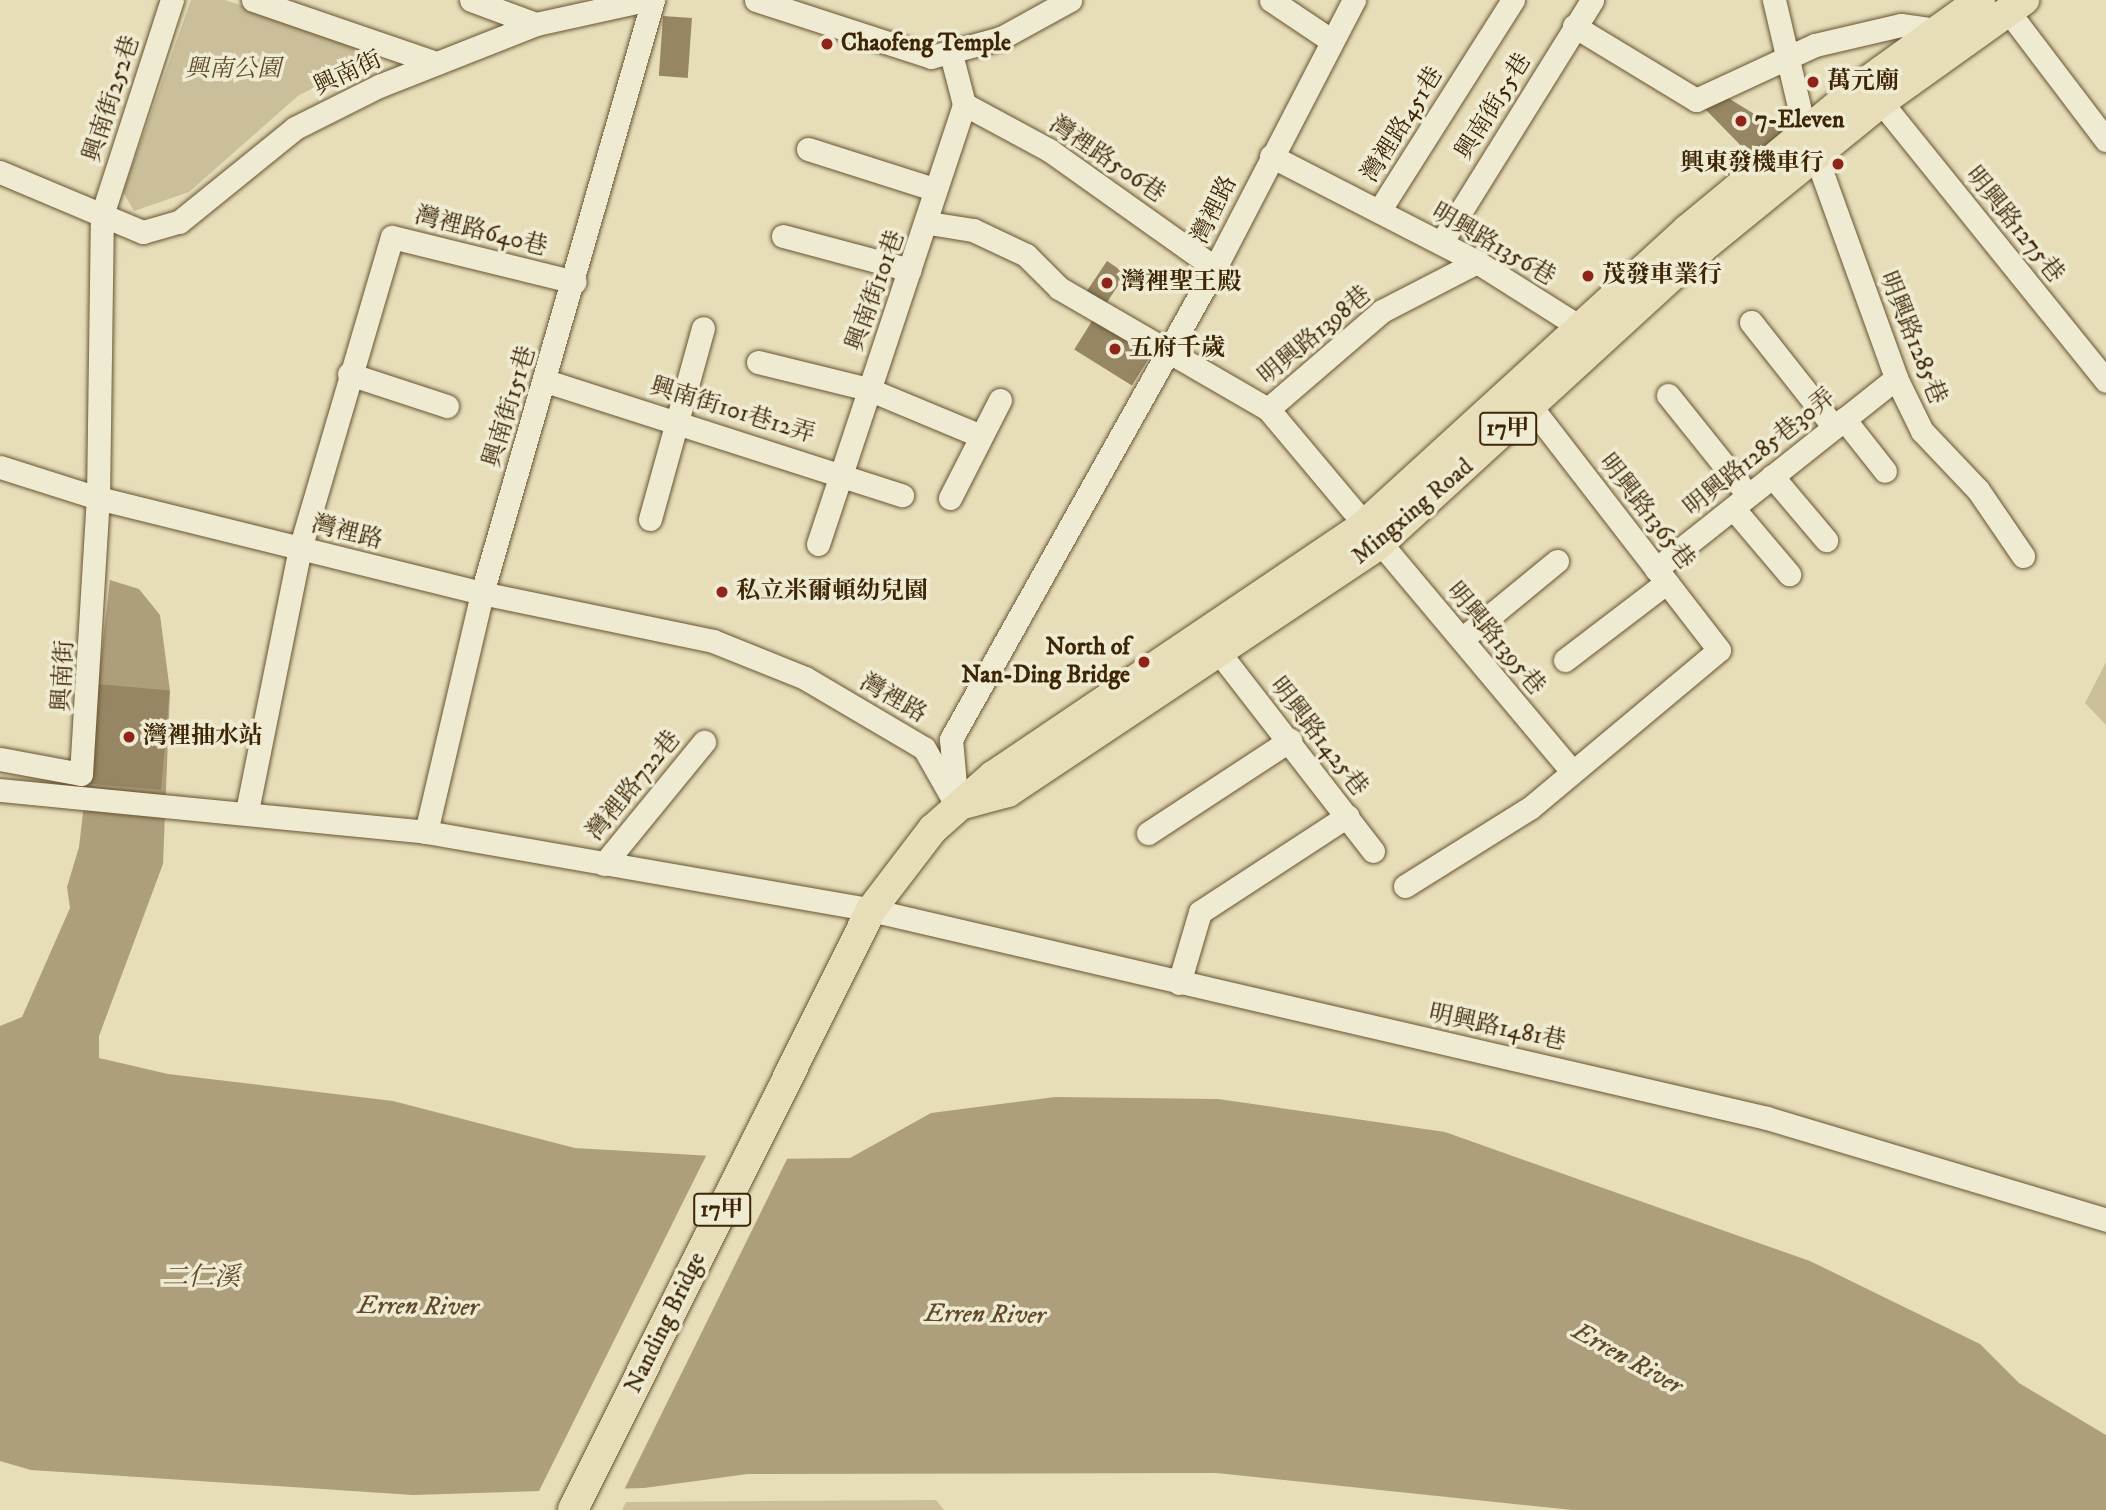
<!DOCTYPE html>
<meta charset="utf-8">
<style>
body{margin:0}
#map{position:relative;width:2106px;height:1510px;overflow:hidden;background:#e7deb9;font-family:"IM FELL DW Pica","Noto Serif TC",serif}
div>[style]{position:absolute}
.green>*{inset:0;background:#cabf9a}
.water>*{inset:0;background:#ae9f7c}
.pier>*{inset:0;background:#e7deb9}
.building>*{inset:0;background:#968663;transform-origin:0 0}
.roads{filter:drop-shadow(0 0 2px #685432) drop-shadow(0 0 2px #685432)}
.minor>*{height:23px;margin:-11.5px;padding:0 11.5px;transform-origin:11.5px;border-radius:11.5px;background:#efead2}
.major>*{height:30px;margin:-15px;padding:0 15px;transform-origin:15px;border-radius:15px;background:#e7deb9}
.dots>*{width:19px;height:19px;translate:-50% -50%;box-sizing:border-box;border:4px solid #efead2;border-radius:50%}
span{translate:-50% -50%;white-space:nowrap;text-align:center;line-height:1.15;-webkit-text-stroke:7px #efead2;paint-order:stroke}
.shield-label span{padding:2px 5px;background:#efead2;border:2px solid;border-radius:5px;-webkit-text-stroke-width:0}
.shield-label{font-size:23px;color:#3e2605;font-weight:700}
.poi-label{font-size:24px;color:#3e2605;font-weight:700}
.left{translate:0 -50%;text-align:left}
.right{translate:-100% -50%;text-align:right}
.park-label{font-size:24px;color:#614c2a;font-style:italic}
.street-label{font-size:24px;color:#3e2605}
.water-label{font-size:26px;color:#604a29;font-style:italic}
</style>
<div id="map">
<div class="green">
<div style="clip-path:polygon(191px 0,225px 0,386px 53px,299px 95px,189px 192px,134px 211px,123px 192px)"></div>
<div style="clip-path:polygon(2106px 662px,2106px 725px,2085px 703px)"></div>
<div style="clip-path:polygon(936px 1500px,944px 1510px,622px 1510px,626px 1502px)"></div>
</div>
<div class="water">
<div style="clip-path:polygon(110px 580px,139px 589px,160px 615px,170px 691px,163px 864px,99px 1036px,99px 1058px,168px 1074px,393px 1101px,575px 1148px,765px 1159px,850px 1158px,931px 1113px,1055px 1097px,1218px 1099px,1445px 1132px,1810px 1261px,1980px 1344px,2019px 1383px,2106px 1435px,2106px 1510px,1573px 1510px,1216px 1473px,748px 1474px,644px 1488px,413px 1495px,31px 1470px,0 1461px,0 1026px,22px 1017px,70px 908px,67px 887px,79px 847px)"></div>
</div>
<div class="pier">
<div style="clip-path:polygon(708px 1152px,789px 1155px,623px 1492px,537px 1495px)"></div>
</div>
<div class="building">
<div style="left:663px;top:16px;width:29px;height:60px;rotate:4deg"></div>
<div style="clip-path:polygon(1725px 96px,1785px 133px,1753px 158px,1705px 109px)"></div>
<div style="left:1107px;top:261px;width:23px;height:37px;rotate:34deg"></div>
<div style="left:1097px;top:313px;width:68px;height:43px;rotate:32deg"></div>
<div style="left:96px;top:684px;width:74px;height:100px;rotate:5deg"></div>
</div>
<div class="roads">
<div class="minor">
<div style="left:253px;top:0;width:194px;rotate:19deg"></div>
<div style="left:471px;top:0;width:69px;rotate:20.3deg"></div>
<div style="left:756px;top:0;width:184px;rotate:18deg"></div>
<div style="left:931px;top:57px;width:73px;rotate:-15.2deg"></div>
<div style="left:1001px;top:38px;width:79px;rotate:-28.8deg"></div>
<div style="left:1271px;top:0;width:73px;rotate:33.9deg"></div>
<div style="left:1774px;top:0;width:118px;rotate:76.8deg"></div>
<div style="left:1801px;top:115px;width:280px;rotate:70.1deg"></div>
<div style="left:1896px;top:378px;width:59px;rotate:63.9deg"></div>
<div style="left:1922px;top:431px;width:81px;rotate:46.5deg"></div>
<div style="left:1978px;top:490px;width:80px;rotate:55.7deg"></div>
<div style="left:2008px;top:11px;width:162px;rotate:52.8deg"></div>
<div style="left:1574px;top:26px;width:143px;rotate:31.2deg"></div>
<div style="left:1696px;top:100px;width:131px;rotate:-24.8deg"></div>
<div style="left:1815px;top:45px;width:88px;rotate:-13.1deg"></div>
<div style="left:1901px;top:25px;width:37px;rotate:8deg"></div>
<div style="left:1881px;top:102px;width:358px;rotate:51.1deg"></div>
<div style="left:964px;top:104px;width:97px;rotate:28.4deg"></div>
<div style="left:1049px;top:150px;width:204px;rotate:35.4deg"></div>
<div style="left:808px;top:149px;width:131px;rotate:17.7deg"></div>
<div style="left:1271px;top:156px;width:232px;rotate:27.2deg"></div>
<div style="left:1477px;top:262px;width:122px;rotate:32.3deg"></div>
<div style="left:0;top:172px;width:155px;rotate:22.8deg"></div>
<div style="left:143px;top:232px;width:37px;rotate:-16deg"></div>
<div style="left:179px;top:222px;width:149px;rotate:-39deg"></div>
<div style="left:295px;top:128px;width:94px;rotate:-26.6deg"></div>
<div style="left:379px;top:86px;width:169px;rotate:-21.5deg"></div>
<div style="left:536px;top:24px;width:112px;rotate:-12.4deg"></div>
<div style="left:1379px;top:211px;width:250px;rotate:-57.6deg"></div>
<div style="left:929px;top:223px;width:45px;rotate:9deg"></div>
<div style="left:973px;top:230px;width:59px;rotate:25.3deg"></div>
<div style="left:1026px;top:255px;width:47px;rotate:45deg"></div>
<div style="left:1059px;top:288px;width:241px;rotate:30.1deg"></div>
<div style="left:1268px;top:409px;width:470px;rotate:50deg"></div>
<div style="left:783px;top:236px;width:131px;rotate:15deg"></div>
<div style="left:1441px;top:243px;width:286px;rotate:-58.1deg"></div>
<div style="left:1751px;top:322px;width:134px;rotate:51.7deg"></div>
<div style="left:758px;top:362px;width:113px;rotate:13.8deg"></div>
<div style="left:868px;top:389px;width:122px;rotate:22.6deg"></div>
<div style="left:349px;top:374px;width:103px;rotate:18.1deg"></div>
<div style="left:546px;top:381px;width:374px;rotate:17.8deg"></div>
<div style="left:1668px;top:395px;width:128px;rotate:51.3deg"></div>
<div style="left:1268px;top:409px;width:150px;rotate:-40.7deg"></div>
<div style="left:1382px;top:311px;width:107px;rotate:-27.3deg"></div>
<div style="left:1844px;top:419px;width:66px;rotate:51.7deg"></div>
<div style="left:0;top:467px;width:103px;rotate:17.6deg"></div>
<div style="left:98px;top:498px;width:396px;rotate:13.9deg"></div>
<div style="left:482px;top:593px;width:236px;rotate:11.7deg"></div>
<div style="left:713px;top:641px;width:99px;rotate:21.9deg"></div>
<div style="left:805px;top:678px;width:138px;rotate:30.5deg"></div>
<div style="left:924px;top:748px;width:67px;rotate:60.4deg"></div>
<div style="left:1772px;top:476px;width:84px;rotate:49.8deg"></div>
<div style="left:950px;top:498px;width:110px;rotate:-63deg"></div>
<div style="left:1733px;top:508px;width:87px;rotate:49.7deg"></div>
<div style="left:650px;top:519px;width:198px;rotate:-74.5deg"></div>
<div style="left:818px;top:544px;width:464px;rotate:-71.6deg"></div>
<div style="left:964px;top:104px;width:52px;rotate:-104.6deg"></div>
<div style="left:1656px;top:569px;width:307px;rotate:-38.5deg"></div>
<div style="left:1462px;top:639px;width:123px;rotate:-39.4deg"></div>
<div style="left:1221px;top:655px;width:248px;rotate:52.2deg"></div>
<div style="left:1565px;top:660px;width:128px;rotate:-37.4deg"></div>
<div style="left:0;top:759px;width:82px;rotate:10.5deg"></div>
<div style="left:81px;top:774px;width:277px;rotate:-86.5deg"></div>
<div style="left:98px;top:498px;width:283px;rotate:-89.2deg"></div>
<div style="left:102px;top:215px;width:226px;rotate:-72deg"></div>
<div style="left:0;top:790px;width:428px;rotate:5.6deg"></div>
<div style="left:426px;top:832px;width:452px;rotate:9.9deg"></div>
<div style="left:871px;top:910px;width:920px;rotate:13.07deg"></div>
<div style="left:1767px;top:1118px;width:354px;rotate:16.7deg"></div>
<div style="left:956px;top:796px;width:57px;rotate:-95deg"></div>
<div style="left:951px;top:739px;width:540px;rotate:-60.73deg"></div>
<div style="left:1215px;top:268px;width:302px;rotate:-62.6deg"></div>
<div style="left:247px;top:811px;width:267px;rotate:-78.6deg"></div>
<div style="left:300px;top:549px;width:325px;rotate:-73.6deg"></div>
<div style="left:392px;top:237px;width:188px;rotate:13.8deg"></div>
<div style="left:426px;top:832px;width:245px;rotate:-76.8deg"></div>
<div style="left:482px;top:593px;width:617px;rotate:-73.91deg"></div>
<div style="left:1148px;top:833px;width:170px;rotate:-33.2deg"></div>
<div style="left:604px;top:864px;width:158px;rotate:-50.7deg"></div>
<div style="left:1405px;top:886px;width:147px;rotate:-32deg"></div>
<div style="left:1530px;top:808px;width:246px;rotate:-39.9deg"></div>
<div style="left:1719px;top:650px;width:307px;rotate:-127.7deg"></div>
<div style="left:1179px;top:983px;width:74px;rotate:-73.5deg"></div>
<div style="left:1200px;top:912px;width:176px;rotate:-33.1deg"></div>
</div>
<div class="major">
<div style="left:967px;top:803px;width:42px;rotate:-15deg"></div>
<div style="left:1008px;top:792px;width:445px;rotate:-33.7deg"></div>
<div style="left:1378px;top:545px;width:440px;rotate:-42.5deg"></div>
<div style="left:1702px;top:248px;width:231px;rotate:-39.2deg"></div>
<div style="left:1881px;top:102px;width:176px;rotate:-35.5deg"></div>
<div style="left:573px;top:1510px;width:670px;rotate:-63.59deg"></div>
<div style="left:871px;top:910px;width:102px;rotate:-52.6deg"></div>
<div style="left:933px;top:829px;width:80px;rotate:-41.5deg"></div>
<div style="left:993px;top:776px;width:445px;rotate:-34deg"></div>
<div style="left:1362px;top:527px;width:440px;rotate:-42.4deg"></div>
<div style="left:1687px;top:230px;width:231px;rotate:-39.6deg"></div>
<div style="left:1865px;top:83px;width:142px;rotate:-35.8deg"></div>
</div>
</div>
<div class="dots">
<div style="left:827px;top:44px;background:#8f2418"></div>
<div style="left:1813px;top:82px;background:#8f2418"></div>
<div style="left:1741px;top:121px;background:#8f2418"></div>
<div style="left:1838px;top:164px;background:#8f2418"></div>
<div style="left:1588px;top:276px;background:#8f2418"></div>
<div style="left:1107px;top:283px;background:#8f2418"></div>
<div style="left:1115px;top:349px;background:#8f2418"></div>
<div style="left:722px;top:592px;background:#8f2418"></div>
<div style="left:1144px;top:662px;background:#8f2418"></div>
<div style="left:129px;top:737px;background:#8f2418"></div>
</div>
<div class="shield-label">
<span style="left:1508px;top:429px">17甲</span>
<span style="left:722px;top:1210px">17甲</span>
</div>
<div class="poi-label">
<span class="left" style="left:841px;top:44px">Chaofeng Temple</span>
<span class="left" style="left:1827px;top:82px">萬元廟</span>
<span class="left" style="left:1755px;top:121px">7-Eleven</span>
<span class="right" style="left:1824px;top:164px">興東發機車行</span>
<span class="left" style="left:1602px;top:276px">茂發車業行</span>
<span class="left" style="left:1121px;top:283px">灣裡聖王殿</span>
<span class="left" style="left:1129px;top:349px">五府千歲</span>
<span class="left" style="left:736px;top:592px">私立米爾頓幼兒園</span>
<span class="right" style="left:1130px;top:662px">North of<br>Nan-Ding Bridge</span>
<span class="left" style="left:143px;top:737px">灣裡抽水站</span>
</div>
<div class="park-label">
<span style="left:233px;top:70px">興南公園</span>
</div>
<div class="street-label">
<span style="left:348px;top:74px;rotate:-25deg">興南街</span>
<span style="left:112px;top:99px;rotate:-72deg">興南街252巷</span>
<span style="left:1494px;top:107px;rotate:-58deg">興南街55巷</span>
<span style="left:1403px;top:125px;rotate:-58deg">灣裡路451巷</span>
<span style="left:1107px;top:160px;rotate:34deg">灣裡路506巷</span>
<span style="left:1215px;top:210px;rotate:-64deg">灣裡路</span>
<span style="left:2014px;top:225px;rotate:51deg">明興路1275巷</span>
<span style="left:481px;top:232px;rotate:14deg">灣裡路640巷</span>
<span style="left:1493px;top:245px;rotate:30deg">明興路1356巷</span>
<span style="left:876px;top:291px;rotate:-70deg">興南街101巷</span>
<span style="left:1315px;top:336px;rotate:-40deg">明興路1398巷</span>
<span style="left:1912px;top:338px;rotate:68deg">明興路1285巷</span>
<span style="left:510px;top:407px;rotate:-73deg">興南街151巷</span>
<span style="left:732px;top:411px;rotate:17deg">興南街101巷12弄</span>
<span style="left:1760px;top:453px;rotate:-39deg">明興路1285巷30弄</span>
<span style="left:1413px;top:512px;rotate:-40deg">Mingxing Road</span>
<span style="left:1646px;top:512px;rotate:52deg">明興路1365巷</span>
<span style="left:347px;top:533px;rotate:14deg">灣裡路</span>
<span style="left:1495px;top:639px;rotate:50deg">明興路1395巷</span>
<span style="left:64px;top:676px;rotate:-87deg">興南街</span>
<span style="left:893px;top:699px;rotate:30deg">灣裡路</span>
<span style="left:1318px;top:737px;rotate:52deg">明興路1425巷</span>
<span style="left:634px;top:786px;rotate:-51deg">灣裡路722巷</span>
<span style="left:1497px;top:1028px;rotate:12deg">明興路1481巷</span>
<span style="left:666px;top:1323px;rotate:-64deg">Nanding Bridge</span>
</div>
<div class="water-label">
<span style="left:201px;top:1278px">二仁溪</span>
<span style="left:418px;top:1307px;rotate:1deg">Erren River</span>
<span style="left:985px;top:1315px;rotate:1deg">Erren River</span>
<span style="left:1627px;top:1359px;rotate:29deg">Erren River</span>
</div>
</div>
